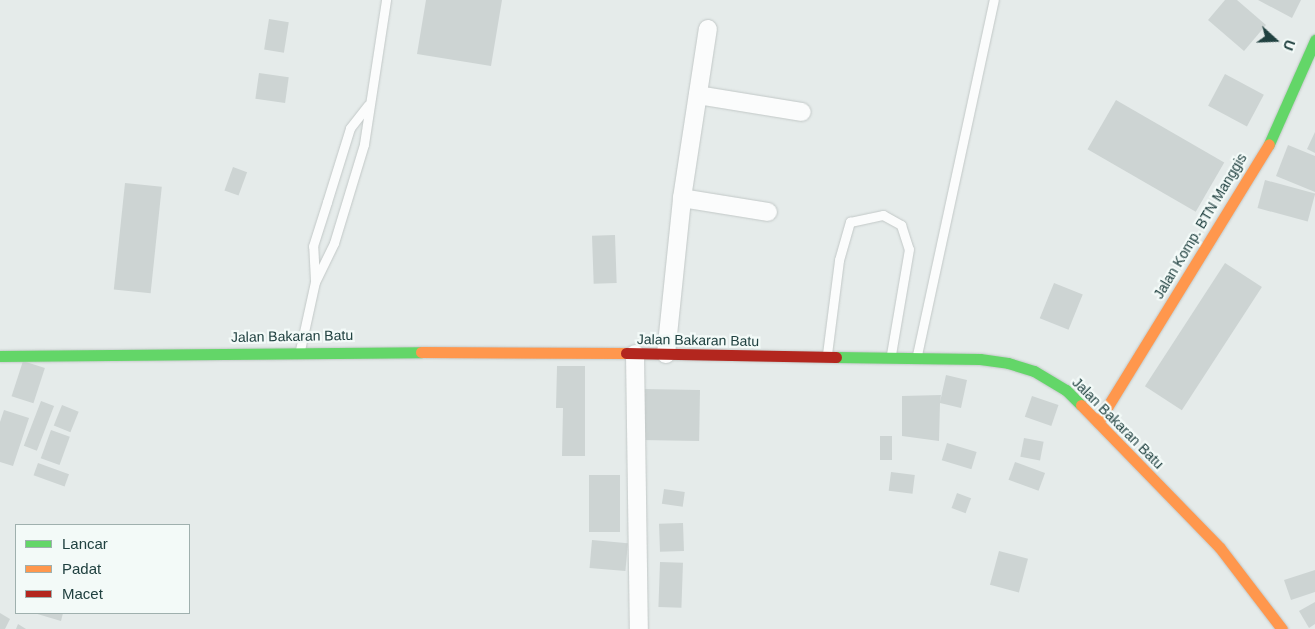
<!DOCTYPE html>
<style>
body{margin:0}
#map{position:relative;width:1315px;height:629px;overflow:hidden;background:#e5ebea;font-family:Helvetica,sans-serif}
div>[style]{position:absolute}
.building>*{inset:0;background:#cdd4d3;transform-origin:0 0}
.roads{filter:drop-shadow(0 0 1px #c2c8c7) drop-shadow(0 0 1px #c2c8c7)}
.lane>*{height:9px;margin:-4.5px;padding:0 4.5px;transform-origin:4.5px;border-radius:4.5px;background:#fbfcfc}
.street>*{height:18px;margin:-9px;padding:0 9px;transform-origin:9px;border-radius:9px;background:#fbfcfc}
.fast>*{height:11px;margin:-5.5px;padding:0 5.5px;transform-origin:5.5px;border-radius:5.5px;background:#63d668}
.slow>*{height:11px;margin:-5.5px;padding:0 5.5px;transform-origin:5.5px;border-radius:5.5px;background:#ff974d}
.jam>*{height:11px;margin:-5.5px;padding:0 5.5px;transform-origin:5.5px;border-radius:5.5px;background:#b3261e}
span{translate:-50% -50%;white-space:nowrap;text-align:center;line-height:1.15;-webkit-text-stroke:4.5px #f3faf8;paint-order:stroke}
.street-label{font-size:14px;color:#204140}
.legend{position:absolute;left:15px;top:524px;width:175px;height:90px;box-sizing:border-box;background:#f3faf8;border:1px solid #9fb0ae;margin:0;padding:6px 9px;list-style:none;font-size:15px;color:#204140}
.legend li{display:flex;align-items:center;gap:10px;height:25px}
.legend b{width:25px;border:1px solid #9fb0ae}
.north{position:absolute;left:1250px;top:15px;width:50px;height:50px;-webkit-text-stroke:4px #f3faf8;paint-order:stroke;rotate:110deg;font-size:14px;font-weight:700;line-height:20px;text-align:center;color:#204140}
.north::after{content:'';display:block;margin:auto;width:18px;height:22px;background:#204140;clip-path:polygon(50% 0,100% 100%,50% 72%,0 100%)}
</style>
<div id="map">
<div class="building">
<div style="clip-path:polygon(426px 0,502px 0,491px 66px,417px 54px)"></div>
<div style="clip-path:polygon(1225px 0,1237px 0,1266px 25px,1244px 51px,1208px 20px)"></div>
<div style="clip-path:polygon(1258px 0,1301px 0,1292px 18px)"></div>
<div style="left:269px;top:19px;width:20px;height:31px;rotate:9deg"></div>
<div style="left:259px;top:73px;width:30px;height:26px;rotate:8deg"></div>
<div style="left:1225px;top:74px;width:44px;height:36px;rotate:28deg"></div>
<div style="left:1116px;top:100px;width:125px;height:57px;rotate:30deg"></div>
<div style="clip-path:polygon(1315px 132px,1315px 153px,1307px 149px)"></div>
<div style="clip-path:polygon(1288px 145px,1315px 156px,1315px 192px,1276px 176px)"></div>
<div style="left:233px;top:167px;width:15px;height:25px;rotate:20deg"></div>
<div style="left:1265px;top:180px;width:52px;height:29px;rotate:15deg"></div>
<div style="left:125px;top:183px;width:37px;height:107px;rotate:6deg"></div>
<div style="left:615px;top:235px;width:48px;height:23px;rotate:88deg"></div>
<div style="left:1225px;top:263px;width:44px;height:147px;rotate:33deg"></div>
<div style="left:1054px;top:283px;width:31px;height:38px;rotate:22deg"></div>
<div style="left:23px;top:361px;width:23px;height:37px;rotate:18deg"></div>
<div style="clip-path:polygon(557px 366px,585px 366px,585px 456px,562px 456px,563px 408px,556px 408px)"></div>
<div style="clip-path:polygon(946px 375px,967px 380px,961px 408px,940px 403px,939px 441px,902px 436px,902px 396px,941px 395px,940px 402px)"></div>
<div style="left:700px;top:390px;width:51px;height:58px;rotate:91deg"></div>
<div style="left:1032px;top:396px;width:28px;height:22px;rotate:19deg"></div>
<div style="left:41px;top:401px;width:14px;height:48px;rotate:21deg"></div>
<div style="left:62px;top:405px;width:18px;height:22px;rotate:22deg"></div>
<div style="clip-path:polygon(4px 410px,29px 418px,13px 466px,0 462px,0 422px)"></div>
<div style="left:51px;top:430px;width:20px;height:30px;rotate:20deg"></div>
<div style="left:880px;top:436px;width:12px;height:24px"></div>
<div style="left:1024px;top:438px;width:20px;height:19px;rotate:11deg"></div>
<div style="left:947px;top:443px;width:31px;height:18px;rotate:17deg"></div>
<div style="left:1015px;top:462px;width:32px;height:19px;rotate:20deg"></div>
<div style="left:38px;top:463px;width:33px;height:13px;rotate:20deg"></div>
<div style="left:891px;top:472px;width:24px;height:19px;rotate:7deg"></div>
<div style="left:589px;top:475px;width:31px;height:57px"></div>
<div style="left:664px;top:489px;width:21px;height:15px;rotate:8deg"></div>
<div style="left:957px;top:493px;width:15px;height:16px;rotate:20deg"></div>
<div style="left:683px;top:523px;width:28px;height:24px;rotate:88deg"></div>
<div style="left:592px;top:540px;width:36px;height:28px;rotate:5deg"></div>
<div style="left:999px;top:551px;width:30px;height:35px;rotate:15deg"></div>
<div style="left:660px;top:562px;width:23px;height:45px;rotate:2deg"></div>
<div style="clip-path:polygon(1315px 570px,1315px 592px,1291px 600px,1284px 580px)"></div>
<div style="clip-path:polygon(1315px 602px,1315px 624px,1309px 628px,1299px 611px)"></div>
<div style="clip-path:polygon(0 613px,10px 619px,5px 629px,0 629px)"></div>
<div style="clip-path:polygon(34px 613px,63px 613px,61px 621px)"></div>
<div style="clip-path:polygon(18px 624px,26px 629px,16px 629px)"></div>
</div>
<div class="roads">
<div class="lane">
<div style="left:315px;top:280px;width:34px;rotate:-93deg"></div>
<div style="left:313px;top:246px;width:46px;rotate:-72.3deg"></div>
<div style="left:327px;top:202px;width:77px;rotate:-72.7deg"></div>
<div style="left:350px;top:128px;width:29px;rotate:-52deg"></div>
<div style="left:300px;top:350px;width:70px;rotate:-77.6deg"></div>
<div style="left:315px;top:282px;width:43px;rotate:-64deg"></div>
<div style="left:334px;top:243px;width:103px;rotate:-73.1deg"></div>
<div style="left:364px;top:144px;width:146px;rotate:-81.3deg"></div>
<div style="left:827px;top:354px;width:95px;rotate:-82.7deg"></div>
<div style="left:839px;top:260px;width:40px;rotate:-74deg"></div>
<div style="left:850px;top:222px;width:34px;rotate:-12deg"></div>
<div style="left:883px;top:215px;width:21px;rotate:29deg"></div>
<div style="left:901px;top:225px;width:25px;rotate:72deg"></div>
<div style="left:909px;top:249px;width:107px;rotate:99.7deg"></div>
<div style="left:917px;top:355px;width:363px;rotate:-77.8deg"></div>
</div>
<div class="street">
<div style="left:698px;top:95px;width:105px;rotate:9.3deg"></div>
<div style="left:682px;top:198px;width:87px;rotate:9.2deg"></div>
<div style="left:635px;top:354px;width:275px;rotate:89.2deg"></div>
<div style="left:666px;top:354px;width:157px;rotate:-84.1deg"></div>
<div style="left:682px;top:198px;width:171px;rotate:-81.3deg"></div>
</div>
<div class="fast">
<div style="left:1269px;top:144px;width:114px;rotate:-66.1deg"></div>
<div style="left:0;top:356px;width:421px;rotate:-0.5deg"></div>
<div style="left:836px;top:357px;width:144px;rotate:0.8deg"></div>
<div style="left:980px;top:359px;width:28px;rotate:8deg"></div>
<div style="left:1008px;top:363px;width:27px;rotate:17deg"></div>
<div style="left:1034px;top:371px;width:37px;rotate:31deg"></div>
<div style="left:1066px;top:390px;width:21px;rotate:45deg"></div>
</div>
<div class="slow">
<div style="left:421px;top:352px;width:205px;rotate:0.3deg"></div>
<div style="left:1081px;top:405px;width:199px;rotate:45.8deg"></div>
<div style="left:1220px;top:548px;width:102px;rotate:52.6deg"></div>
<div style="left:1098px;top:422px;width:326px;rotate:-58.4deg"></div>
</div>
<div class="jam">
<div style="left:626px;top:353px;width:210px;rotate:1.1deg"></div>
</div>
</div>
<div class="street-label">
<span style="left:1200px;top:226px;rotate:-59deg">Jalan Komp. BTN Manggis</span>
<span style="left:292px;top:336px;rotate:-1deg">Jalan Bakaran Batu</span>
<span style="left:698px;top:340px;rotate:1deg">Jalan Bakaran Batu</span>
<span style="left:1118px;top:423px;rotate:45deg">Jalan Bakaran Batu</span>
</div>
<ul class="legend">
<li><b style="height:6px;background:#63d668"></b>Lancar</li>
<li><b style="height:6px;background:#ff974d"></b>Padat</li>
<li><b style="height:6px;background:#b3261e"></b>Macet</li>
</ul>
<div class="north">U</div>
</div>
